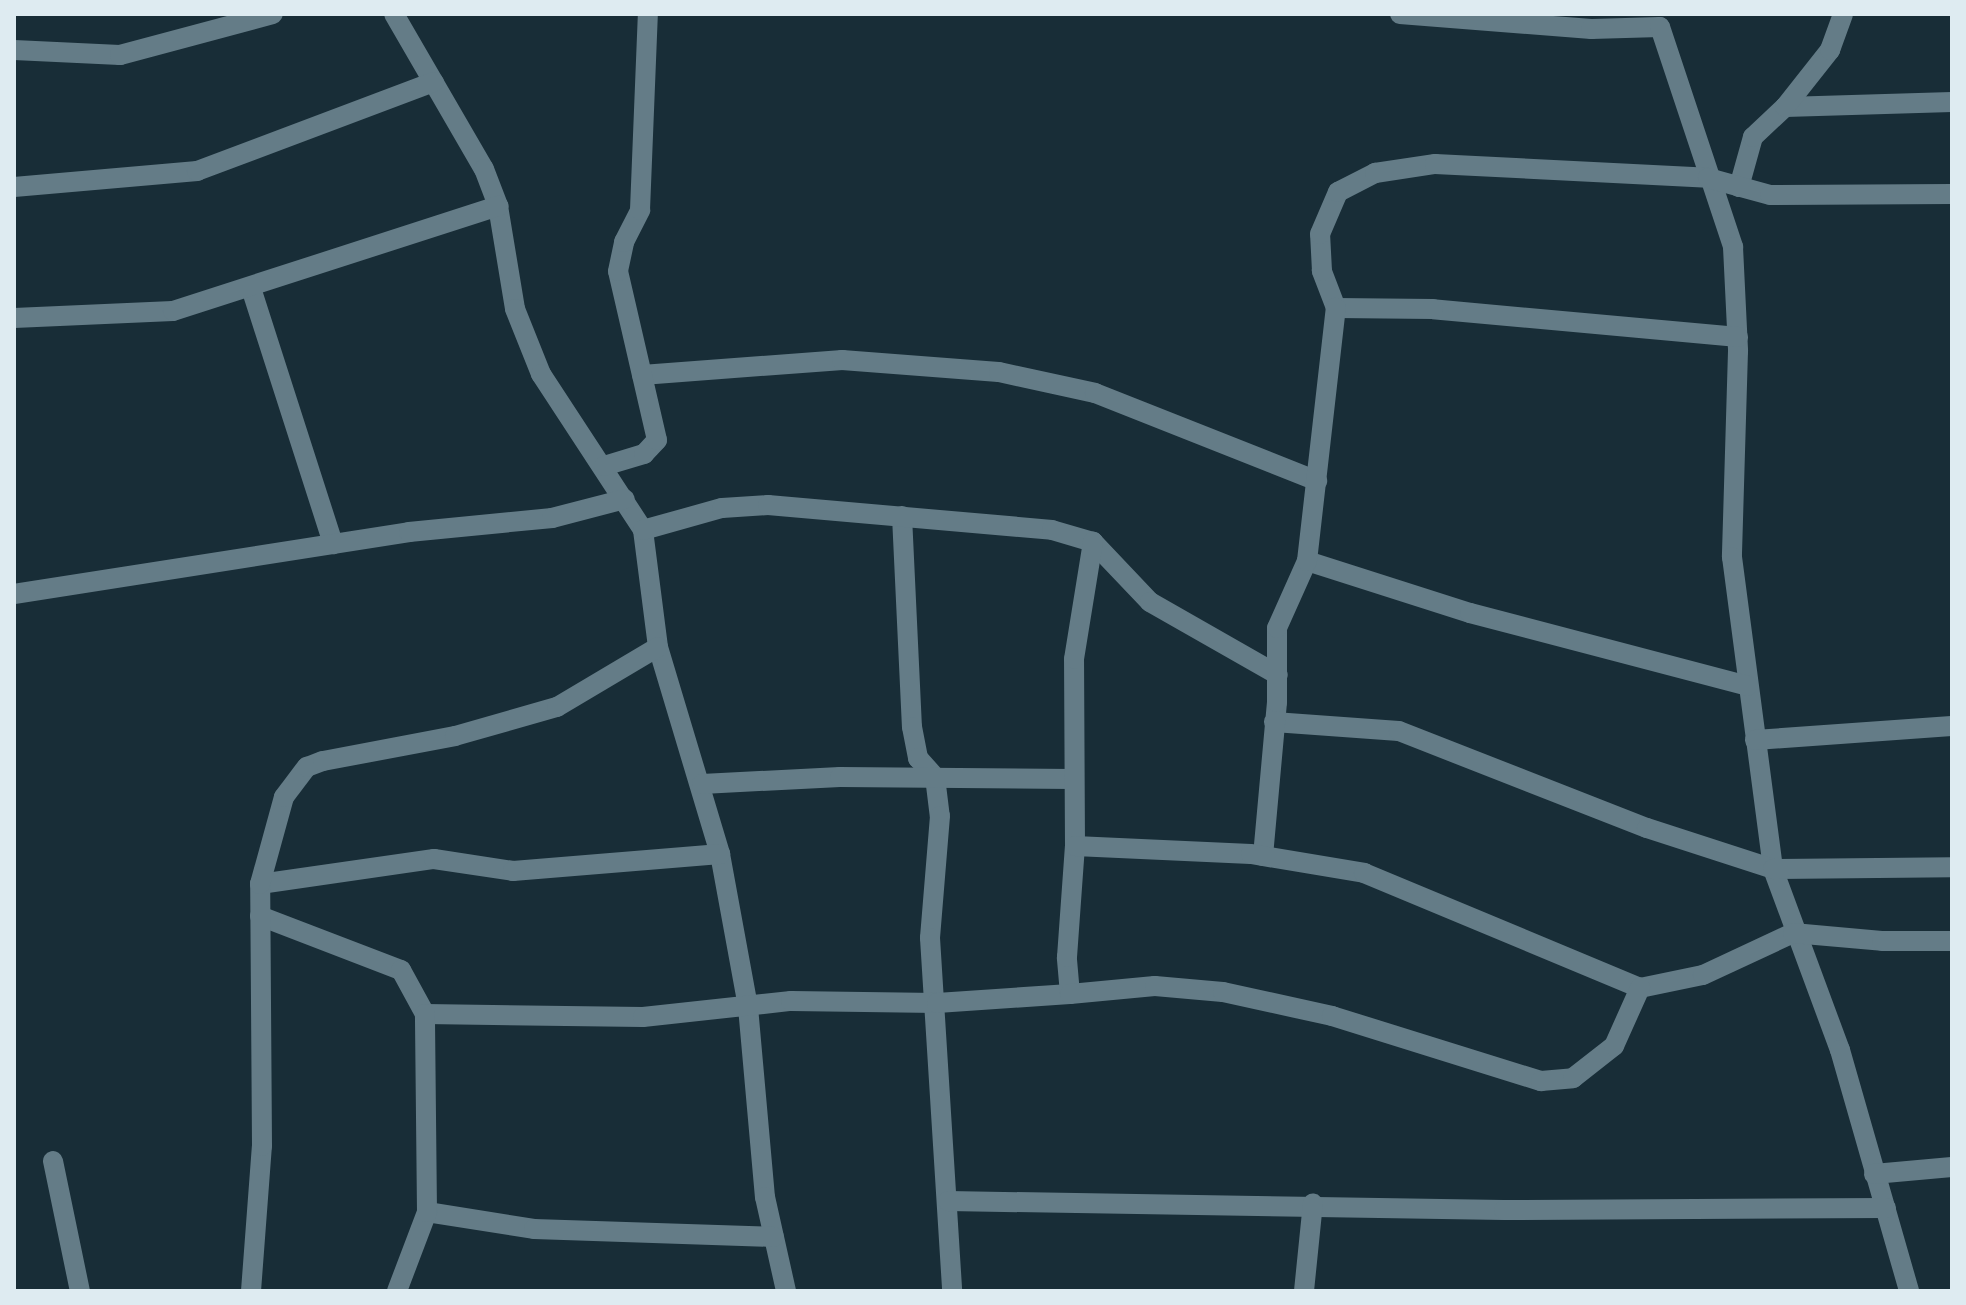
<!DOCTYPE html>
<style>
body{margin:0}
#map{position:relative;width:1966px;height:1305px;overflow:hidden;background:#182d37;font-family:Mulish,sans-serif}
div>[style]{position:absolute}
.street>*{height:20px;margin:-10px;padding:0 10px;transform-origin:10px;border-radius:10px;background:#647c87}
span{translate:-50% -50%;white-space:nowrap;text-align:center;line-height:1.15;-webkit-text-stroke:6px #0e232d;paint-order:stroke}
.frame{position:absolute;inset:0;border:16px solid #deebf1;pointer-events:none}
</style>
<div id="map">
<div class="street">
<div style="left:394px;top:14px;width:179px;rotate:59.9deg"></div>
<div style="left:484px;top:169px;width:40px;rotate:69deg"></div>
<div style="left:498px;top:206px;width:104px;rotate:80.6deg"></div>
<div style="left:515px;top:309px;width:70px;rotate:68.2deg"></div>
<div style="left:541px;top:374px;width:186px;rotate:56.8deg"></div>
<div style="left:643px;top:530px;width:118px;rotate:82.7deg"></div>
<div style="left:658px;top:647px;width:216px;rotate:73.3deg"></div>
<div style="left:720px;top:854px;width:156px;rotate:79.6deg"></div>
<div style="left:748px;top:1007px;width:191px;rotate:84.9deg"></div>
<div style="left:765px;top:1197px;width:96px;rotate:77.4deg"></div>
<div style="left:1400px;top:14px;width:192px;rotate:4.5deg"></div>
<div style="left:1591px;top:29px;width:69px;rotate:-1.7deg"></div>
<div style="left:1660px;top:27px;width:232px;rotate:71.6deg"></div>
<div style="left:1733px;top:247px;width:104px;rotate:87.2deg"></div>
<div style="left:1738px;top:351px;width:206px;rotate:91.7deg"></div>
<div style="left:1732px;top:557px;width:315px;rotate:82.5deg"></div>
<div style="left:1773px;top:869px;width:193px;rotate:69.7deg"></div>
<div style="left:1840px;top:1050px;width:251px;rotate:74deg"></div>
<div style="left:14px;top:50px;width:106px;rotate:2.7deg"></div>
<div style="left:120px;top:55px;width:158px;rotate:-15deg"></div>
<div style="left:1785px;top:107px;width:167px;rotate:-1.7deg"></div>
<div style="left:14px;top:187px;width:184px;rotate:-5deg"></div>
<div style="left:197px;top:171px;width:253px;rotate:-20.6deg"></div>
<div style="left:1739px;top:187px;width:52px;rotate:-74.4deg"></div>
<div style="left:1753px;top:137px;width:44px;rotate:-43.2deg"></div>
<div style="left:1785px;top:107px;width:73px;rotate:-51.7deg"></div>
<div style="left:1830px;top:50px;width:38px;rotate:-70deg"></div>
<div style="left:251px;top:288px;width:269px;rotate:72.2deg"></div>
<div style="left:14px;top:318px;width:159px;rotate:-2.5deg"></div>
<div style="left:173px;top:311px;width:342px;rotate:-17.9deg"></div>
<div style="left:1738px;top:337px;width:306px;rotate:-174.8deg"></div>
<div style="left:1433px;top:309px;width:97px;rotate:-179.4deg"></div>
<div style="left:1336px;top:308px;width:40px;rotate:-111deg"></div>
<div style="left:1322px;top:271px;width:37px;rotate:-93deg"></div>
<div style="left:1320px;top:234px;width:46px;rotate:-66.8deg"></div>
<div style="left:1338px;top:192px;width:42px;rotate:-27.2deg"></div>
<div style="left:1375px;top:173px;width:61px;rotate:-8.5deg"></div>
<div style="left:1435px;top:164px;width:273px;rotate:2.9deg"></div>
<div style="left:1708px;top:178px;width:64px;rotate:15.3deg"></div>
<div style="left:1770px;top:195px;width:182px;rotate:-0.3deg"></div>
<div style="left:642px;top:375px;width:201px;rotate:-4.3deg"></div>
<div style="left:842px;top:360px;width:157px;rotate:4.4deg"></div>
<div style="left:999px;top:372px;width:98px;rotate:12.3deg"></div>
<div style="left:1095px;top:393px;width:239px;rotate:21.6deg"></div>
<div style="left:604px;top:466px;width:42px;rotate:-16.7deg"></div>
<div style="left:644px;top:454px;width:19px;rotate:-47deg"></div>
<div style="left:657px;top:440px;width:173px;rotate:-103deg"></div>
<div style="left:618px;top:271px;width:30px;rotate:-78deg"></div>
<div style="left:624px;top:242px;width:36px;rotate:-63deg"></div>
<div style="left:640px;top:210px;width:196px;rotate:-87.7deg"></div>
<div style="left:902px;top:516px;width:211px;rotate:87.3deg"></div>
<div style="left:912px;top:727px;width:32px;rotate:79deg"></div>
<div style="left:918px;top:758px;width:25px;rotate:48deg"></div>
<div style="left:935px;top:777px;width:39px;rotate:83deg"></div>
<div style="left:940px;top:816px;width:122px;rotate:94.7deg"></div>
<div style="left:930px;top:938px;width:354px;rotate:86.4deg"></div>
<div style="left:643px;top:530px;width:82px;rotate:-15.6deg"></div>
<div style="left:722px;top:508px;width:46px;rotate:-3.7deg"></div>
<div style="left:768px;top:505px;width:285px;rotate:5deg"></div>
<div style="left:1052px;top:530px;width:43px;rotate:16.3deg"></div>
<div style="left:1093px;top:542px;width:83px;rotate:46.5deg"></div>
<div style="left:1150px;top:602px;width:147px;rotate:29.7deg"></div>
<div style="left:1307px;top:561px;width:171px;rotate:17.7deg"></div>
<div style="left:1470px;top:613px;width:287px;rotate:14.7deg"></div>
<div style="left:14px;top:594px;width:400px;rotate:-8.9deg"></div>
<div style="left:409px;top:532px;width:144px;rotate:-5.6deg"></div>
<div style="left:552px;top:518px;width:75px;rotate:-14.6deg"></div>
<div style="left:1274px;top:722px;width:125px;rotate:4.1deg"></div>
<div style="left:1399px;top:731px;width:266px;rotate:21.4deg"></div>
<div style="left:1647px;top:828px;width:133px;rotate:18deg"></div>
<div style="left:1773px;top:869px;width:179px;rotate:-0.6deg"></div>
<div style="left:1755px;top:740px;width:197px;rotate:-4.1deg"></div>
<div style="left:702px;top:784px;width:138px;rotate:-2.9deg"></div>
<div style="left:840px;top:777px;width:232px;rotate:0.5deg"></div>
<div style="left:1075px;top:846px;width:187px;rotate:-90.3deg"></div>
<div style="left:1074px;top:659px;width:119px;rotate:-80.8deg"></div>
<div style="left:1263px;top:856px;width:155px;rotate:-84.8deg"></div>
<div style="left:1277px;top:702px;width:74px;rotate:-90deg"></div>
<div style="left:1277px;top:628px;width:73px;rotate:-65.9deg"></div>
<div style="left:1307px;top:561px;width:255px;rotate:-83.5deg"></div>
<div style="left:260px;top:884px;width:176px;rotate:-8.2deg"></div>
<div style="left:434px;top:859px;width:80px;rotate:8.6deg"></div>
<div style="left:513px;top:871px;width:208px;rotate:-4.7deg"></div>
<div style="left:260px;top:916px;width:151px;rotate:21deg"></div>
<div style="left:401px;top:970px;width:50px;rotate:61.4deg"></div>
<div style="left:425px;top:1014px;width:218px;rotate:0.8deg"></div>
<div style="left:643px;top:1017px;width:149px;rotate:-6.2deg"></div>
<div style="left:791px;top:1001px;width:146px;rotate:0.8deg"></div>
<div style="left:937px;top:1003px;width:133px;rotate:-3.9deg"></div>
<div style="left:1070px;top:994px;width:37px;rotate:-95deg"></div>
<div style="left:1067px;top:957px;width:111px;rotate:-85.9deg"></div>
<div style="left:1075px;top:846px;width:176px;rotate:2.6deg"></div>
<div style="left:1251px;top:854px;width:115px;rotate:9.5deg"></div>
<div style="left:1364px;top:873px;width:299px;rotate:22.6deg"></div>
<div style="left:1640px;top:988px;width:64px;rotate:-11.7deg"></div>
<div style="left:1703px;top:975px;width:99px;rotate:-25deg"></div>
<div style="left:1793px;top:933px;width:89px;rotate:5.1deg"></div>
<div style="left:1882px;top:941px;width:70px"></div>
<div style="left:1070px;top:994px;width:85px;rotate:-5.4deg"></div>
<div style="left:1155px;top:986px;width:68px;rotate:5deg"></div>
<div style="left:1223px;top:992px;width:112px;rotate:12.4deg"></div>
<div style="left:1332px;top:1016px;width:219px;rotate:17.3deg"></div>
<div style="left:1541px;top:1081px;width:32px;rotate:-5deg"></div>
<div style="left:1573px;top:1078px;width:52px;rotate:-38deg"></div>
<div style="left:1614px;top:1046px;width:64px;rotate:-65.9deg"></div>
<div style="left:53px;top:1161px;width:133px;rotate:78.3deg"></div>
<div style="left:1874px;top:1174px;width:78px;rotate:-5.1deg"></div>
<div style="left:948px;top:1201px;width:556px;rotate:0.93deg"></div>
<div style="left:1504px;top:1210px;width:382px;rotate:-0.3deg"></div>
<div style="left:427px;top:1212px;width:108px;rotate:9deg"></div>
<div style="left:534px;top:1229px;width:240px;rotate:1.9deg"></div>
<div style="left:251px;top:1291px;width:145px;rotate:-85.7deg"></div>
<div style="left:262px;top:1146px;width:262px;rotate:-90.4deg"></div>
<div style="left:260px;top:884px;width:90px;rotate:-74.6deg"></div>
<div style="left:284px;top:797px;width:38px;rotate:-53deg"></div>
<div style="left:307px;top:767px;width:17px;rotate:-21deg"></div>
<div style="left:323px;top:761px;width:134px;rotate:-10.7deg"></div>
<div style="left:455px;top:736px;width:106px;rotate:-15.9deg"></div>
<div style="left:557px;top:707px;width:117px;rotate:-30.7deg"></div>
<div style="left:397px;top:1291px;width:85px;rotate:-69.2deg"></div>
<div style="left:427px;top:1212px;width:198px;rotate:-90.6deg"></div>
<div style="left:1304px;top:1291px;width:88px;rotate:-84.2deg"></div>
</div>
<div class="frame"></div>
</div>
